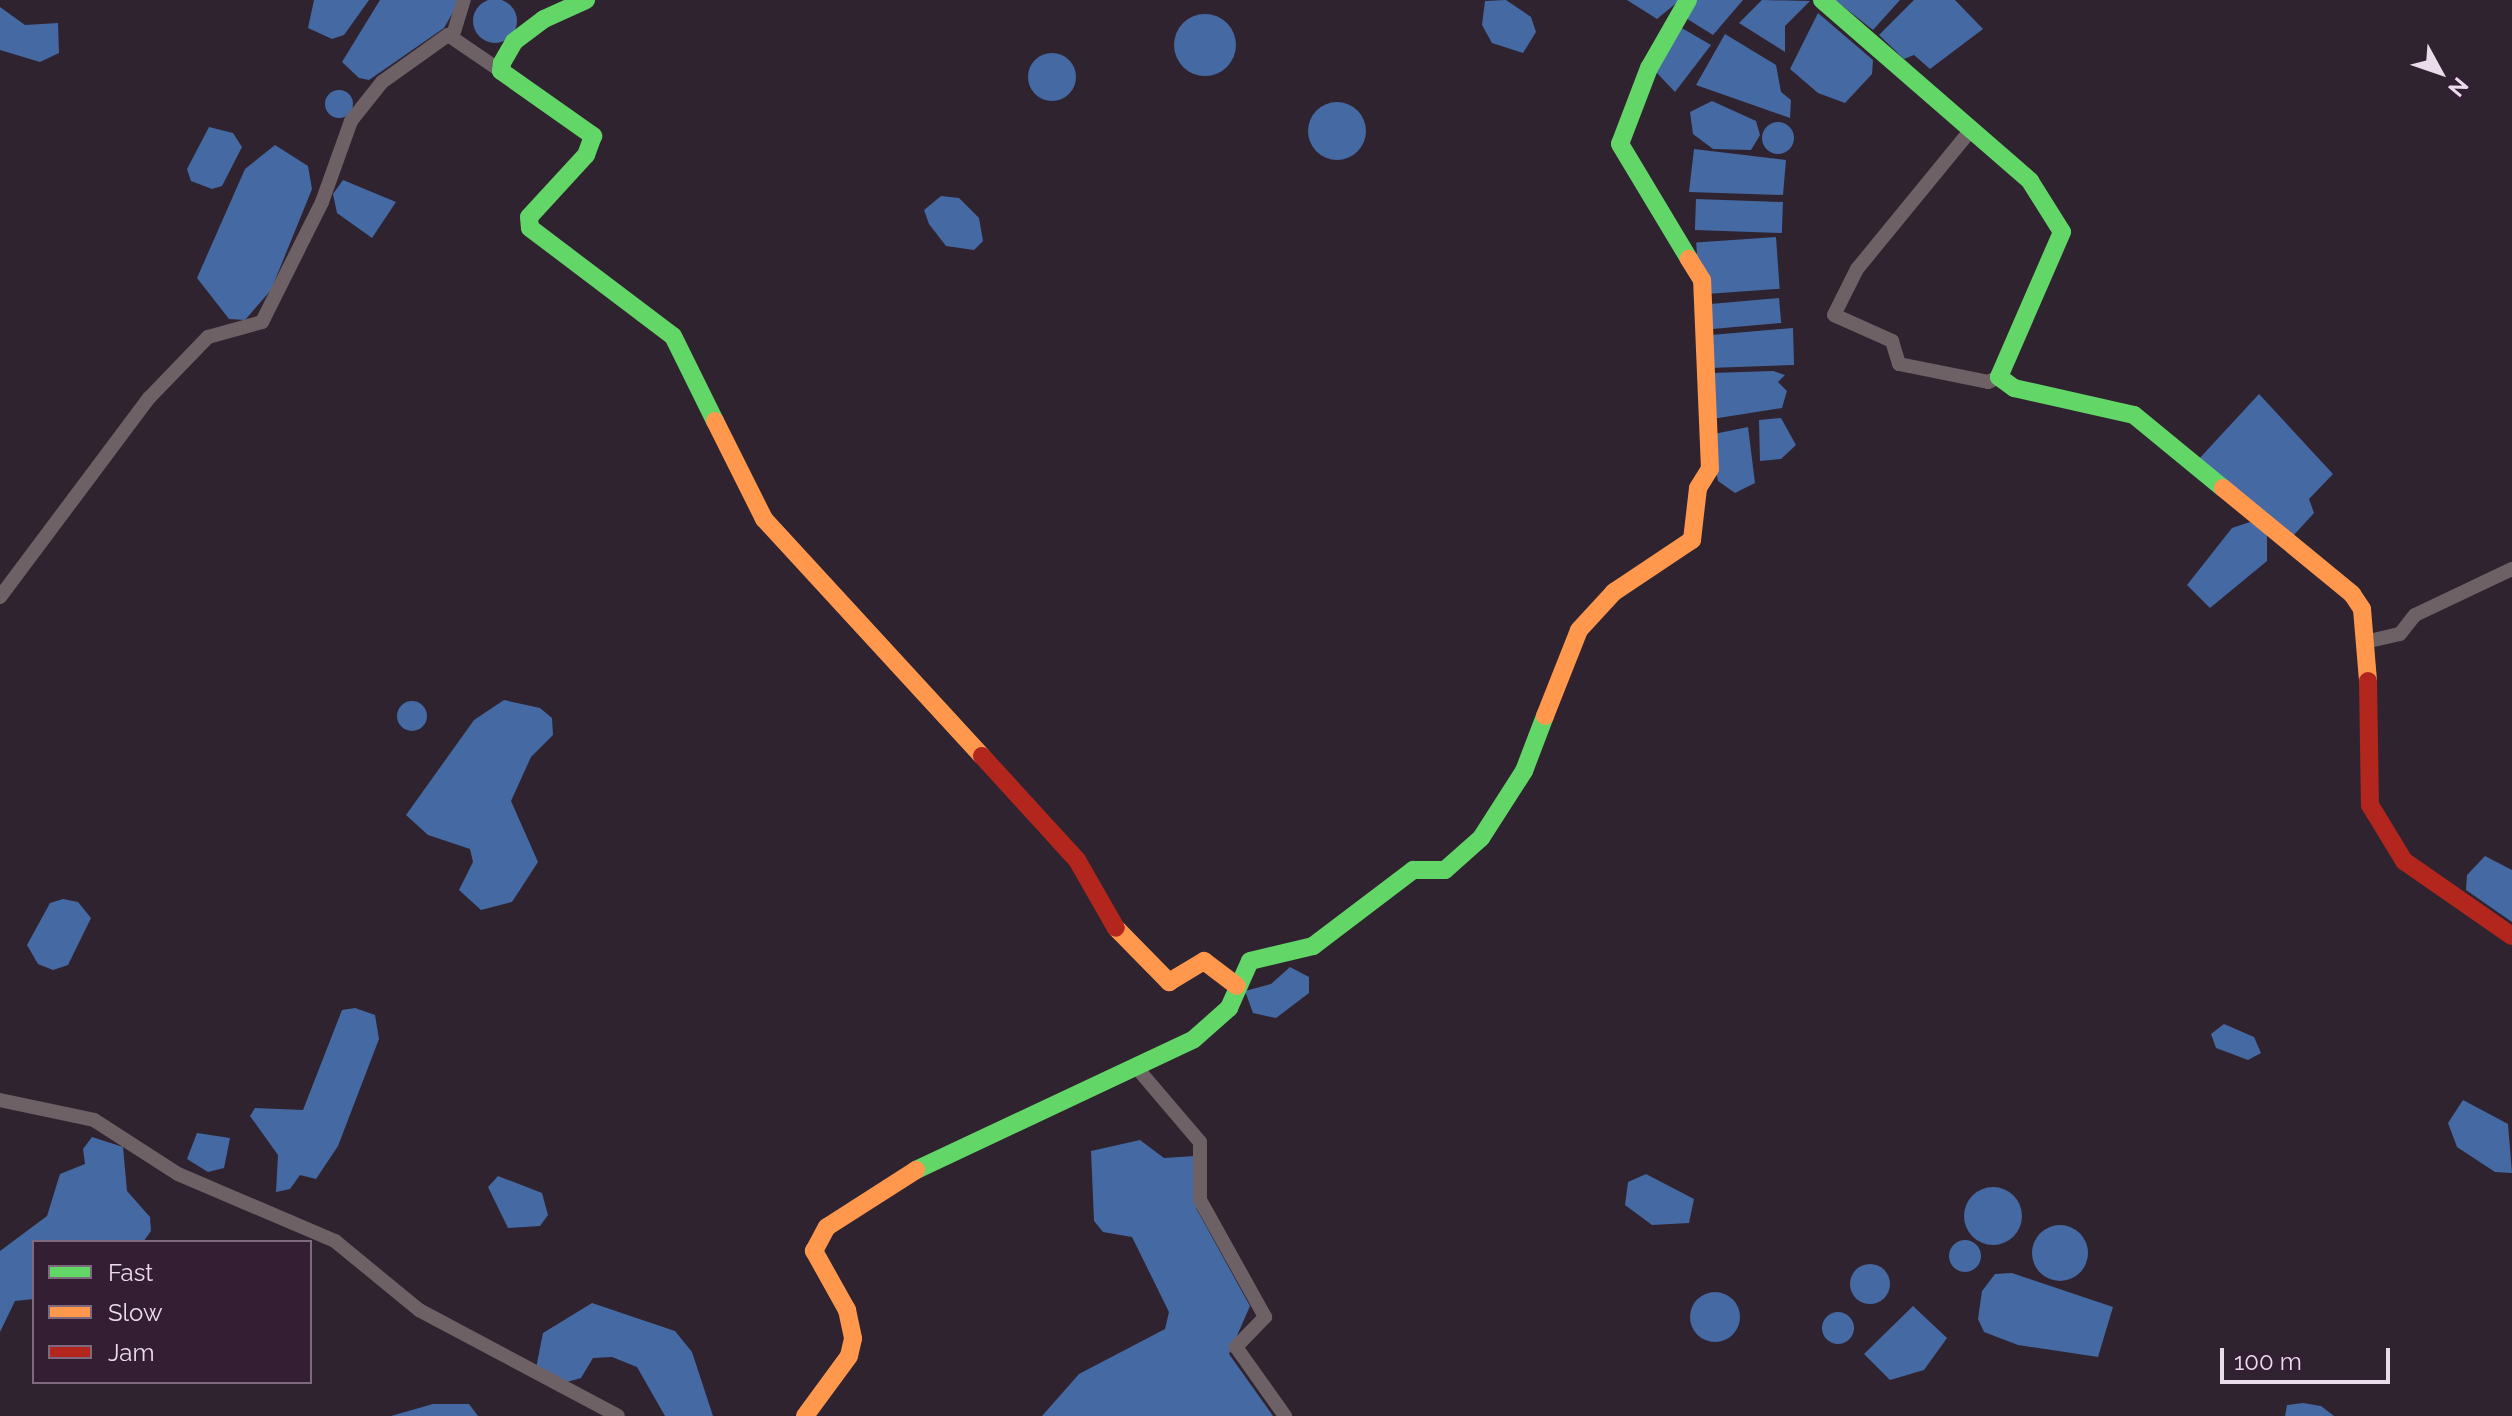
<!DOCTYPE html>
<style>
body{margin:0}
#map{position:relative;width:2512px;height:1416px;overflow:hidden;background:#2f232f;font-family:Raleway,sans-serif}
div>[style]{position:absolute}
.water>*{inset:0;background:#4469a3;transform-origin:0 0}
.round{border-radius:50%}
.street>*{height:14px;margin:-7px;padding:0 7px;transform-origin:7px;border-radius:7px;background:#6e6166}
.fast>*{height:18px;margin:-9px;padding:0 9px;transform-origin:9px;border-radius:9px;background:#63d668}
.slow>*{height:18px;margin:-9px;padding:0 9px;transform-origin:9px;border-radius:9px;background:#ff974d}
.jam>*{height:18px;margin:-9px;padding:0 9px;transform-origin:9px;border-radius:9px;background:#b3261e}
span{translate:-50% -50%;white-space:nowrap;text-align:center;line-height:1.15;-webkit-text-stroke:6px #341e34;paint-order:stroke}
.legend{position:absolute;left:32px;top:1240px;width:280px;height:144px;box-sizing:border-box;background:#341e34;border:2px solid #7d6a7d;margin:0;padding:10px 14px;list-style:none;font-size:24px;color:#eadcea}
.legend li{display:flex;align-items:center;gap:16px;height:40px}
.legend b{width:40px;border:2px solid #7d6a7d}
.north{position:absolute;left:2400px;top:32px;width:80px;height:80px;-webkit-text-stroke:6px #341e34;paint-order:stroke;rotate:130deg;font-size:22px;font-weight:700;line-height:32px;text-align:center;color:#eadcea}
.north::after{content:'';display:block;margin:auto;width:28px;height:36px;background:#eadcea;clip-path:polygon(50% 0,100% 100%,50% 72%,0 100%)}
.scale{position:absolute;left:2220px;top:1348px;width:170px;height:36px;box-sizing:border-box;border:4px solid #eadcea;border-top:0;padding-left:10px;font-size:24px;line-height:28px;white-space:nowrap;color:#eadcea;-webkit-text-stroke:6px #341e34;paint-order:stroke}
</style>
<div id="map">
<div class="water">
<div class="round" style="left:473px;top:-1px;width:44px;height:44px"></div>
<div style="clip-path:polygon(314px 0,369px 0,344px 35px,332px 39px,308px 28px)"></div>
<div style="clip-path:polygon(380px 0,460px 0,444px 28px,369px 80px,359px 78px,342px 62px)"></div>
<div style="clip-path:polygon(1506px 0,1531px 17px,1536px 32px,1523px 53px,1492px 43px,1482px 25px,1485px 1px)"></div>
<div style="clip-path:polygon(1627px 0,1680px 0,1657px 19px)"></div>
<div style="clip-path:polygon(1691px 0,1743px 0,1713px 35px,1681px 15px)"></div>
<div style="clip-path:polygon(1762px 0,1810px 1px,1785px 26px,1785px 52px,1739px 23px)"></div>
<div style="clip-path:polygon(1835px 0,1900px 0,1873px 30px)"></div>
<div style="clip-path:polygon(1914px 0,1955px 0,1983px 29px,1930px 69px,1914px 55px,1904px 59px,1879px 35px)"></div>
<div style="clip-path:polygon(0 7px,25px 25px,58px 23px,59px 53px,40px 62px,0 50px)"></div>
<div style="clip-path:polygon(1818px 13px,1873px 60px,1872px 74px,1845px 103px,1818px 93px,1790px 69px)"></div>
<div class="round" style="left:1174px;top:14px;width:62px;height:62px"></div>
<div style="clip-path:polygon(1680px 27px,1711px 45px,1675px 92px,1656px 72px)"></div>
<div style="clip-path:polygon(1725px 34px,1776px 65px,1781px 92px,1791px 100px,1790px 118px,1696px 85px)"></div>
<div class="round" style="left:1028px;top:53px;width:48px;height:48px"></div>
<div class="round" style="left:325px;top:90px;width:28px;height:28px"></div>
<div style="clip-path:polygon(1712px 101px,1756px 121px,1760px 135px,1751px 150px,1713px 149px,1693px 134px,1690px 112px)"></div>
<div class="round" style="left:1308px;top:102px;width:58px;height:58px"></div>
<div class="round" style="left:1762px;top:122px;width:32px;height:32px"></div>
<div style="clip-path:polygon(209px 127px,233px 133px,242px 147px,222px 186px,212px 189px,191px 181px,187px 169px)"></div>
<div style="clip-path:polygon(275px 145px,308px 166px,312px 189px,271px 290px,245px 320px,229px 319px,197px 278px,245px 169px)"></div>
<div style="clip-path:polygon(1694px 149px,1786px 160px,1783px 195px,1689px 192px)"></div>
<div style="clip-path:polygon(343px 180px,396px 202px,372px 238px,337px 213px,333px 194px)"></div>
<div style="clip-path:polygon(941px 196px,959px 198px,979px 218px,983px 241px,974px 250px,946px 246px,929px 224px,924px 210px)"></div>
<div style="left:1696px;top:199px;width:87px;height:31px;rotate:2deg"></div>
<div style="left:1776px;top:237px;width:52px;height:80px;rotate:86deg"></div>
<div style="left:1779px;top:298px;width:25px;height:69px;rotate:85deg"></div>
<div style="clip-path:polygon(1793px 328px,1794px 365px,1709px 368px,1711px 335px)"></div>
<div style="clip-path:polygon(1773px 371px,1785px 375px,1778px 382px,1787px 391px,1782px 408px,1712px 419px,1711px 373px)"></div>
<div style="clip-path:polygon(2259px 394px,2333px 474px,2309px 499px,2314px 513px,2293px 536px,2198px 460px)"></div>
<div style="clip-path:polygon(1781px 418px,1796px 445px,1781px 459px,1760px 461px,1759px 420px)"></div>
<div style="clip-path:polygon(1748px 427px,1755px 483px,1735px 493px,1718px 481px,1709px 435px)"></div>
<div style="clip-path:polygon(2250px 522px,2267px 531px,2267px 561px,2210px 608px,2187px 585px,2232px 528px)"></div>
<div style="clip-path:polygon(504px 700px,540px 708px,552px 718px,553px 735px,531px 757px,511px 801px,538px 862px,512px 902px,481px 910px,459px 890px,473px 862px,470px 849px,428px 835px,406px 815px,474px 720px)"></div>
<div class="round" style="left:397px;top:701px;width:30px;height:30px"></div>
<div style="clip-path:polygon(2485px 856px,2512px 870px,2512px 922px,2466px 890px,2467px 875px)"></div>
<div style="clip-path:polygon(63px 899px,78px 902px,91px 918px,68px 965px,53px 970px,38px 964px,27px 945px,50px 903px)"></div>
<div style="clip-path:polygon(1290px 967px,1309px 977px,1309px 993px,1276px 1018px,1253px 1013px,1245px 991px,1271px 984px)"></div>
<div style="clip-path:polygon(355px 1008px,375px 1015px,379px 1039px,338px 1146px,316px 1179px,300px 1175px,290px 1189px,276px 1192px,278px 1155px,250px 1116px,255px 1108px,303px 1110px,342px 1010px)"></div>
<div style="clip-path:polygon(2224px 1024px,2254px 1037px,2261px 1053px,2248px 1060px,2216px 1048px,2211px 1034px)"></div>
<div style="clip-path:polygon(2463px 1100px,2508px 1124px,2512px 1173px,2495px 1172px,2457px 1147px,2448px 1123px)"></div>
<div style="clip-path:polygon(197px 1133px,230px 1138px,224px 1168px,208px 1172px,187px 1159px)"></div>
<div style="clip-path:polygon(92px 1137px,123px 1147px,127px 1191px,150px 1217px,151px 1231px,143px 1242px,34px 1242px,34px 1299px,15px 1301px,0 1332px,0 1251px,47px 1216px,60px 1174px,85px 1164px,83px 1149px)"></div>
<div style="clip-path:polygon(1140px 1140px,1164px 1158px,1195px 1156px,1196px 1208px,1250px 1306px,1229px 1354px,1273px 1416px,1042px 1416px,1079px 1374px,1165px 1329px,1169px 1312px,1132px 1237px,1103px 1232px,1094px 1221px,1091px 1151px)"></div>
<div style="clip-path:polygon(1646px 1174px,1694px 1199px,1689px 1223px,1652px 1225px,1625px 1205px,1628px 1182px)"></div>
<div style="clip-path:polygon(498px 1176px,542px 1193px,548px 1215px,540px 1226px,508px 1228px,488px 1187px)"></div>
<div class="round" style="left:1964px;top:1187px;width:58px;height:58px"></div>
<div class="round" style="left:2032px;top:1225px;width:56px;height:56px"></div>
<div class="round" style="left:1949px;top:1240px;width:32px;height:32px"></div>
<div class="round" style="left:1850px;top:1264px;width:40px;height:40px"></div>
<div style="clip-path:polygon(2012px 1273px,2113px 1307px,2098px 1357px,2018px 1345px,1984px 1332px,1978px 1319px,1982px 1291px,1995px 1274px)"></div>
<div class="round" style="left:1690px;top:1292px;width:50px;height:50px"></div>
<div style="clip-path:polygon(592px 1303px,675px 1331px,692px 1352px,713px 1416px,665px 1416px,637px 1367px,612px 1357px,593px 1358px,581px 1378px,567px 1382px,536px 1368px,543px 1333px)"></div>
<div style="clip-path:polygon(1913px 1306px,1947px 1338px,1924px 1370px,1890px 1380px,1864px 1354px)"></div>
<div class="round" style="left:1822px;top:1312px;width:32px;height:32px"></div>
<div style="clip-path:polygon(2303px 1403px,2321px 1406px,2334px 1416px,2285px 1416px,2287px 1405px)"></div>
<div style="clip-path:polygon(433px 1404px,469px 1404px,478px 1416px,391px 1416px)"></div>
</div>
<div class="street">
<div style="left:453px;top:35px;width:37px;rotate:-73deg"></div>
<div style="left:1970px;top:131px;width:178px;rotate:129.3deg"></div>
<div style="left:1857px;top:269px;width:51px;rotate:116.6deg"></div>
<div style="left:1834px;top:315px;width:64px;rotate:24.1deg"></div>
<div style="left:1892px;top:341px;width:24px;rotate:73deg"></div>
<div style="left:1899px;top:364px;width:91px;rotate:11.4deg"></div>
<div style="left:1988px;top:382px;width:12px;rotate:-24deg"></div>
<div style="left:0;top:597px;width:249px;rotate:-53.2deg"></div>
<div style="left:149px;top:398px;width:85px;rotate:-46deg"></div>
<div style="left:208px;top:337px;width:56px;rotate:-15.5deg"></div>
<div style="left:262px;top:322px;width:134px;rotate:-63.4deg"></div>
<div style="left:322px;top:202px;width:86px;rotate:-70.3deg"></div>
<div style="left:351px;top:121px;width:50px;rotate:-51.5deg"></div>
<div style="left:382px;top:82px;width:81px;rotate:-35.5deg"></div>
<div style="left:448px;top:35px;width:64px;rotate:34.2deg"></div>
<div style="left:2365px;top:642px;width:36px;rotate:-13deg"></div>
<div style="left:2400px;top:634px;width:24px;rotate:-52deg"></div>
<div style="left:2415px;top:615px;width:107px;rotate:-25.4deg"></div>
<div style="left:1137px;top:1068px;width:97px;rotate:49.6deg"></div>
<div style="left:1200px;top:1142px;width:58px;rotate:90deg"></div>
<div style="left:1200px;top:1200px;width:134px;rotate:60.9deg"></div>
<div style="left:1265px;top:1317px;width:42px;rotate:134deg"></div>
<div style="left:1236px;top:1347px;width:85px;rotate:54.6deg"></div>
<div style="left:0;top:1100px;width:96px;rotate:12deg"></div>
<div style="left:94px;top:1120px;width:100px;rotate:32.7deg"></div>
<div style="left:178px;top:1174px;width:171px;rotate:23.1deg"></div>
<div style="left:335px;top:1241px;width:109px;rotate:39.4deg"></div>
<div style="left:419px;top:1310px;width:225px;rotate:28deg"></div>
</div>
<div class="fast">
<div style="left:586px;top:0;width:46px;rotate:155.7deg"></div>
<div style="left:544px;top:19px;width:38px;rotate:143deg"></div>
<div style="left:514px;top:42px;width:24px;rotate:120deg"></div>
<div style="left:502px;top:63px;width:8px;rotate:97deg"></div>
<div style="left:501px;top:71px;width:113px;rotate:35.2deg"></div>
<div style="left:593px;top:136px;width:20px;rotate:110deg"></div>
<div style="left:586px;top:155px;width:84px;rotate:132.6deg"></div>
<div style="left:529px;top:217px;width:11px;rotate:85deg"></div>
<div style="left:530px;top:228px;width:179px;rotate:37.1deg"></div>
<div style="left:673px;top:336px;width:95px;rotate:63.7deg"></div>
<div style="left:1688px;top:0;width:78px;rotate:119.8deg"></div>
<div style="left:1649px;top:68px;width:81px;rotate:110.9deg"></div>
<div style="left:1620px;top:144px;width:134px;rotate:59deg"></div>
<div style="left:1822px;top:0;width:276px;rotate:41deg"></div>
<div style="left:2030px;top:181px;width:60px;rotate:57.9deg"></div>
<div style="left:2062px;top:232px;width:158px;rotate:113.5deg"></div>
<div style="left:1999px;top:377px;width:19px;rotate:36deg"></div>
<div style="left:2014px;top:388px;width:123px;rotate:12.7deg"></div>
<div style="left:2134px;top:415px;width:115px;rotate:39.4deg"></div>
<div style="left:916px;top:1170px;width:307px;rotate:-25.2deg"></div>
<div style="left:1194px;top:1039px;width:47px;rotate:-41.5deg"></div>
<div style="left:1229px;top:1008px;width:51px;rotate:-65.9deg"></div>
<div style="left:1250px;top:961px;width:65px;rotate:-13.4deg"></div>
<div style="left:1313px;top:946px;width:126px;rotate:-37.2deg"></div>
<div style="left:1413px;top:870px;width:32px"></div>
<div style="left:1445px;top:870px;width:48px;rotate:-41.6deg"></div>
<div style="left:1481px;top:838px;width:80px;rotate:-57.3deg"></div>
<div style="left:1524px;top:771px;width:59px;rotate:-69.1deg"></div>
</div>
<div class="slow">
<div style="left:715px;top:421px;width:110px;rotate:63.4deg"></div>
<div style="left:764px;top:519px;width:322px;rotate:47.4deg"></div>
<div style="left:2223px;top:488px;width:167px;rotate:39.4deg"></div>
<div style="left:2352px;top:594px;width:18px;rotate:56deg"></div>
<div style="left:2362px;top:609px;width:72px;rotate:85.2deg"></div>
<div style="left:1545px;top:716px;width:92px;rotate:-68.4deg"></div>
<div style="left:1579px;top:630px;width:52px;rotate:-47.4deg"></div>
<div style="left:1614px;top:592px;width:94px;rotate:-33.7deg"></div>
<div style="left:1692px;top:540px;width:52px;rotate:-83.4deg"></div>
<div style="left:1698px;top:488px;width:22px;rotate:-58deg"></div>
<div style="left:1710px;top:469px;width:189px;rotate:-92.4deg"></div>
<div style="left:1702px;top:280px;width:25px;rotate:-122deg"></div>
<div style="left:1116px;top:928px;width:76px;rotate:45.5deg"></div>
<div style="left:1169px;top:982px;width:41px;rotate:-31deg"></div>
<div style="left:1204px;top:961px;width:41px;rotate:37.1deg"></div>
<div style="left:805px;top:1416px;width:74px;rotate:-53.7deg"></div>
<div style="left:849px;top:1356px;width:18px;rotate:-77deg"></div>
<div style="left:853px;top:1338px;width:29px;rotate:-102deg"></div>
<div style="left:847px;top:1310px;width:68px;rotate:-119.2deg"></div>
<div style="left:814px;top:1251px;width:27px;rotate:-62deg"></div>
<div style="left:827px;top:1227px;width:106px;rotate:-32.6deg"></div>
</div>
<div class="jam">
<div style="left:2368px;top:681px;width:124px;rotate:89.1deg"></div>
<div style="left:2370px;top:805px;width:66px;rotate:58.7deg"></div>
<div style="left:2404px;top:861px;width:131px;rotate:34.8deg"></div>
<div style="left:982px;top:756px;width:141px;rotate:47.6deg"></div>
<div style="left:1077px;top:860px;width:78px;rotate:60.2deg"></div>
</div>
<ul class="legend">
<li><b style="height:10px;background:#63d668"></b>Fast</li>
<li><b style="height:10px;background:#ff974d"></b>Slow</li>
<li><b style="height:10px;background:#b3261e"></b>Jam</li>
</ul>
<div class="north">N</div>
<div class="scale">100 m</div>
</div>
